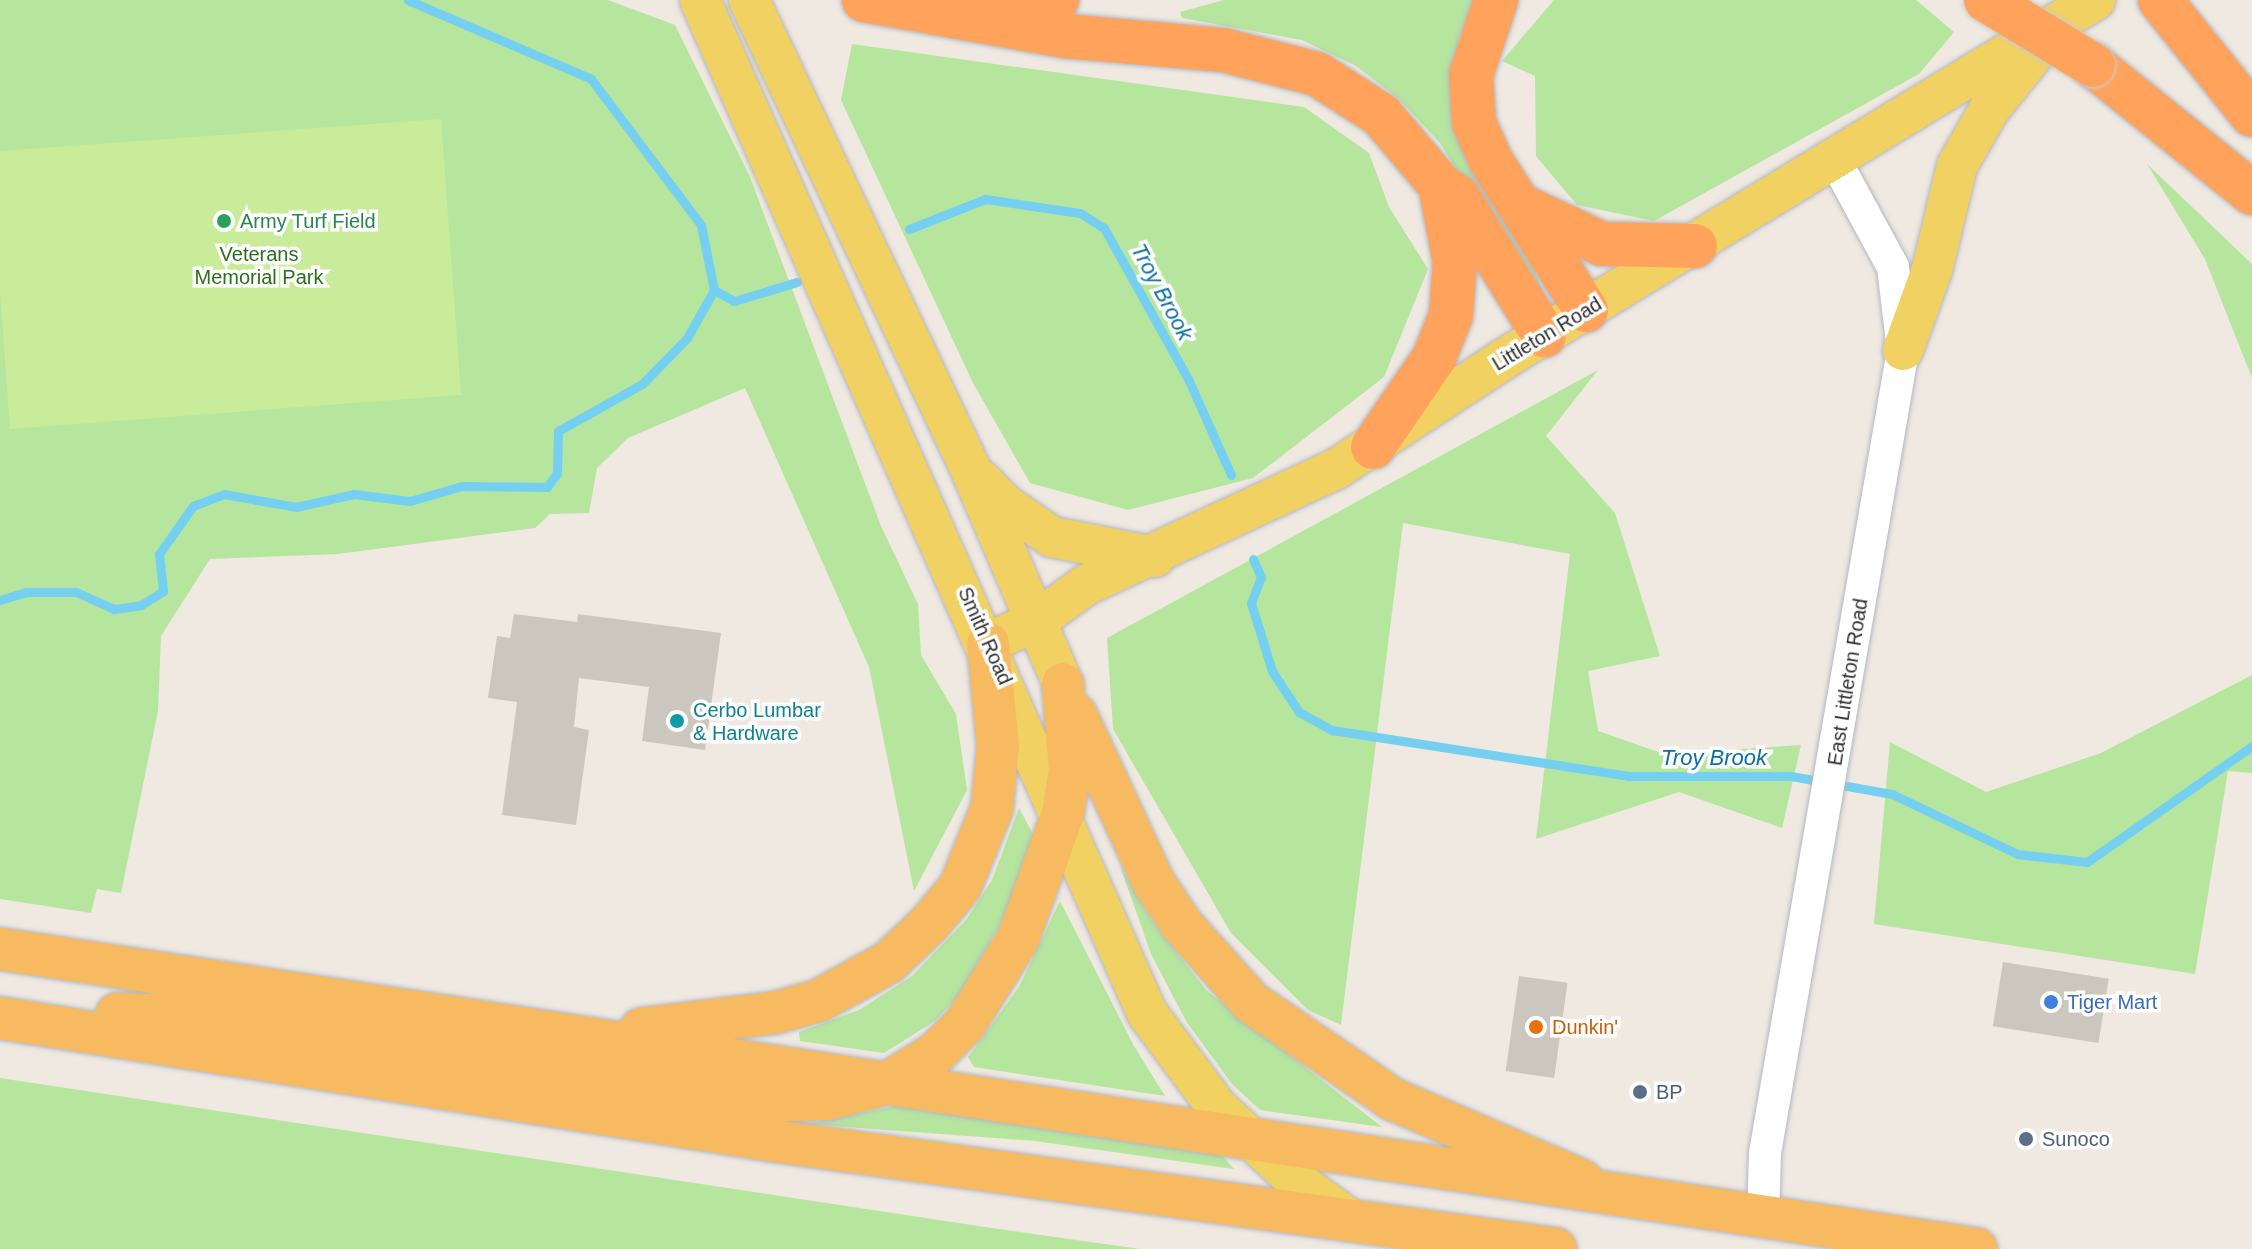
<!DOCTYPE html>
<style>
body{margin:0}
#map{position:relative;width:2252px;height:1249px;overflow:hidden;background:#efe9e1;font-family:Arial,sans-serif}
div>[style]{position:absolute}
.green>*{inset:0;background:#b6e59e}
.pitch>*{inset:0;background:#c9ec9a}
.stream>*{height:9px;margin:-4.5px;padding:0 4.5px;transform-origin:4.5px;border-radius:4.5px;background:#75cff0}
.building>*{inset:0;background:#cbc7bf;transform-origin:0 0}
.roads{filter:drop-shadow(0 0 2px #b4b7c1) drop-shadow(0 0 2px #b4b7c1)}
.tertiary>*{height:32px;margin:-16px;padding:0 16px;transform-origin:16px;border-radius:16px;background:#fff}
.primary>*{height:40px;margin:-20px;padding:0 20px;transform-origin:20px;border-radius:20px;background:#f2d163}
.trunk>*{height:42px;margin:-21px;padding:0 21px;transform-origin:21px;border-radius:21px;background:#f8ba60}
.motorway>*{height:44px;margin:-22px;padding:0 22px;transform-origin:22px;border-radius:22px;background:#ffa35c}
.bridges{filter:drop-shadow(0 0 2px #c9c9c9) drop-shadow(0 0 2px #c9c9c9)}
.motorway-bridge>*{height:44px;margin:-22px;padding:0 22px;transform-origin:22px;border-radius:22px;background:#ffa35c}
.dots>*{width:22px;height:22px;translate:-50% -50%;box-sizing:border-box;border:4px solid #fff;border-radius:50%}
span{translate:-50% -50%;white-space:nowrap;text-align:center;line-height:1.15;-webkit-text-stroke:7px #fff;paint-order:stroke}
.leisure-label{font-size:20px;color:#27864d}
.left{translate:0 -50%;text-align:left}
.park-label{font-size:20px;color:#2c6e1b}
.street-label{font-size:20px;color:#2e2e2e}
.culture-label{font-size:20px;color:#0d838f}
.shop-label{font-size:20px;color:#366cbe}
.food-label{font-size:20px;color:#c56008}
.service-label{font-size:20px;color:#4e5e75}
.water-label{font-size:22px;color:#0d6fa3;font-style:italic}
</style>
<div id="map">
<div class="green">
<div style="clip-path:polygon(0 0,608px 0,675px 25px,750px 177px,881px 526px,918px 604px,921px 655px,956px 714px,967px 790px,914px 891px,869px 667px,745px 388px,628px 438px,597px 468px,589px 513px,550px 514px,535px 528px,338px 554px,210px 559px,161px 636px,158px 711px,121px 893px,97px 889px,91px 913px,0 899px)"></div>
<div style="clip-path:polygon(1224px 0,1475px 0,1459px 38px,1454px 78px,1543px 291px,1530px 290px,1440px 143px,1399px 99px,1356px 66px,1302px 40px,1182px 18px,1180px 12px)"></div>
<div style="clip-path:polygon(1554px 0,1916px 0,1954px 32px,1919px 74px,1654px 221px,1577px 205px,1536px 156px,1535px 76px,1502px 61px)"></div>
<div style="clip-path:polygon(852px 44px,1304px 107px,1369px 153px,1389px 207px,1428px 269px,1384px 377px,1253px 478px,1128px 510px,1030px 483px,973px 383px,841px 100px)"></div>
<div style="clip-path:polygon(2147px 164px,2252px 264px,2252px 378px,2205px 259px)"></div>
<div style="clip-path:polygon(1598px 370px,1546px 436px,1615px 513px,1660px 656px,1588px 671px,1598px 731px,1664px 754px,1801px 745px,1782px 828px,1679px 792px,1536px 839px,1570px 554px,1403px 523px,1341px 1025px,1308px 1010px,1231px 933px,1113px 729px,1107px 638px)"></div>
<div style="clip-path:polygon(2252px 675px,2252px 773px,2228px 771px,2195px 974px,1874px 924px,1890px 742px,1986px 792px,2101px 753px)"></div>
<div style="clip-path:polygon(1019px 808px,1034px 836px,1010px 907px,959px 996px,935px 1021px,884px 1053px,800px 1041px,799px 1032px,859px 1010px,912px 976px,966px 920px,992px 880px)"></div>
<div style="clip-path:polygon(1120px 866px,1152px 921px,1206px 990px,1382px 1127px,1260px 1110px,1232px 1084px,1186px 1021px,1151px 954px)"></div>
<div style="clip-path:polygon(1060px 901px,1134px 1046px,1165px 1096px,974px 1067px,968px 1057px,1019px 987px)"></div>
<div style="clip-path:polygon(0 1078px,985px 1227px,1140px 1249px,0 1249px)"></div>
<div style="clip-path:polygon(900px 1105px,1220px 1153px,1234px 1169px,1035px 1141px,807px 1124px)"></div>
</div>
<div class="pitch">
<div style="clip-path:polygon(441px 119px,461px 395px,10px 429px,0 291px,0 151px)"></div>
</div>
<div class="stream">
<div style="left:408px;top:0;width:199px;rotate:23.3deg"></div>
<div style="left:591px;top:79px;width:183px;rotate:53deg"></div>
<div style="left:701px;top:225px;width:66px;rotate:78.7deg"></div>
<div style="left:909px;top:229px;width:82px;rotate:-21.5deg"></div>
<div style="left:985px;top:199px;width:96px;rotate:8.4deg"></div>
<div style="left:1080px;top:213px;width:28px;rotate:32deg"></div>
<div style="left:1104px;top:228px;width:175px;rotate:60.9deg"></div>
<div style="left:1189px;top:381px;width:103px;rotate:65.9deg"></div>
<div style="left:1253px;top:559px;width:20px;rotate:66deg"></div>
<div style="left:1261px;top:577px;width:28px;rotate:111deg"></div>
<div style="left:1251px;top:603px;width:71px;rotate:72.8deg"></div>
<div style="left:1272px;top:671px;width:49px;rotate:56.6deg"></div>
<div style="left:1299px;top:712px;width:38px;rotate:29deg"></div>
<div style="left:1332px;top:730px;width:300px;rotate:8.8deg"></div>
<div style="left:1628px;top:776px;width:163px"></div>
<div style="left:1791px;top:776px;width:103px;rotate:10.1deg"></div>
<div style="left:1892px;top:794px;width:139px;rotate:25.6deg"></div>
<div style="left:2017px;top:854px;width:70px;rotate:6.5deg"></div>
<div style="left:2087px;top:862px;width:202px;rotate:-35.1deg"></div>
<div style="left:0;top:600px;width:27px;rotate:-17deg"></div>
<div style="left:26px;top:592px;width:50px"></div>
<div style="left:76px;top:592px;width:42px;rotate:24.1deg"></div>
<div style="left:114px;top:609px;width:27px;rotate:-8deg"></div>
<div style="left:141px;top:605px;width:26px;rotate:-32deg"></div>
<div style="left:163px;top:591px;width:37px;rotate:-96deg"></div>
<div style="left:159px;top:554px;width:59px;rotate:-54.7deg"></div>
<div style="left:193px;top:506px;width:33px;rotate:-21deg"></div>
<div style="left:224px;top:494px;width:73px;rotate:10.2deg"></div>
<div style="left:296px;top:507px;width:59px;rotate:-12.6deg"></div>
<div style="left:354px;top:494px;width:56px;rotate:7.1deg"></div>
<div style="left:410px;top:501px;width:54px;rotate:-16.1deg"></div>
<div style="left:462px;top:486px;width:85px;rotate:0.7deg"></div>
<div style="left:547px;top:487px;width:17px;rotate:-54deg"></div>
<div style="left:557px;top:473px;width:42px;rotate:-88.6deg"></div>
<div style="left:558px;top:431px;width:96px;rotate:-29.2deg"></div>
<div style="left:642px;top:384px;width:64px;rotate:-45.6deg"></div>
<div style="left:687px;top:338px;width:55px;rotate:-60.6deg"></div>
<div style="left:714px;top:290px;width:23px;rotate:29deg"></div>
<div style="left:734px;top:301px;width:66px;rotate:-16.8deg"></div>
</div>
<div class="building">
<div style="clip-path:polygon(514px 614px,577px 622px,578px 614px,721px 633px,705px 750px,642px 741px,649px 687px,579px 678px,574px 727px,589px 730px,576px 825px,502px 815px,517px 702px,488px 698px,497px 636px,510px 638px)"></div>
<div style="left:2003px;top:962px;width:107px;height:65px;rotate:9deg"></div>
<div style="left:1519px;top:976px;width:49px;height:96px;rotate:8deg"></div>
</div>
<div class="roads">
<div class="tertiary">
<div style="left:1763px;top:1218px;width:65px;rotate:-88.2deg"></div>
<div style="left:1765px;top:1153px;width:815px;rotate:-80.25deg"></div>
<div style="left:1903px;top:350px;width:84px;rotate:-96.9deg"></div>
<div style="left:1893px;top:267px;width:122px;rotate:-118.5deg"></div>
</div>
<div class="primary">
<div style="left:700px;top:0;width:1107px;rotate:66.19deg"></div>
<div style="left:1147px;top:1013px;width:116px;rotate:53.4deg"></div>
<div style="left:1216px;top:1106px;width:107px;rotate:43.1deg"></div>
<div style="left:1294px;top:1179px;width:63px;rotate:36deg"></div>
<div style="left:749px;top:0;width:518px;rotate:64.72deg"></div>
<div style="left:970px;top:468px;width:235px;rotate:66.7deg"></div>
<div style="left:1903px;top:350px;width:85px;rotate:-70.1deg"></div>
<div style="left:1932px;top:270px;width:107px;rotate:-76.5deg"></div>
<div style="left:1957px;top:166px;width:64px;rotate:-60.3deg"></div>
<div style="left:1989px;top:110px;width:83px;rotate:-51.3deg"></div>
<div style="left:981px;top:480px;width:33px;rotate:46deg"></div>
<div style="left:1004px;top:504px;width:58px;rotate:34.5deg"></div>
<div style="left:1052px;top:537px;width:105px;rotate:11deg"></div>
<div style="left:988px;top:643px;width:53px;rotate:-24.6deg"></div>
<div style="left:1036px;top:621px;width:62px;rotate:-35.8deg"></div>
<div style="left:1086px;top:585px;width:276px;rotate:-24.9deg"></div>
<div style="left:1336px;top:469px;width:204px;rotate:-33.2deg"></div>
<div style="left:1507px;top:357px;width:688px;rotate:-31.26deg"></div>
</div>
<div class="trunk">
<div style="left:1076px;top:715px;width:185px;rotate:65.1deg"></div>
<div style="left:1154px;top:883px;width:50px;rotate:56.3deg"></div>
<div style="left:1182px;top:925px;width:105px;rotate:48.1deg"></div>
<div style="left:1252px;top:1003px;width:170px;rotate:34.4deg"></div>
<div style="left:1392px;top:1099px;width:207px;rotate:23.3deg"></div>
<div style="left:0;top:949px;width:1999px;rotate:8.63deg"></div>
<div style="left:117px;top:1014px;width:85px;rotate:1.3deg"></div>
<div style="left:202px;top:1016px;width:573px;rotate:8.53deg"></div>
<div style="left:769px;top:1101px;width:59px;rotate:-1.9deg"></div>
<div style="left:828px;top:1099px;width:60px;rotate:-14.5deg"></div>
<div style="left:886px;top:1084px;width:57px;rotate:-31.5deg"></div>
<div style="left:935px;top:1054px;width:42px;rotate:-45deg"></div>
<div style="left:965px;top:1024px;width:100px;rotate:-58.1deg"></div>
<div style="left:1018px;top:939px;width:134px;rotate:-70.3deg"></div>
<div style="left:1063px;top:813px;width:44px;rotate:-80.8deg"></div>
<div style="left:1070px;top:770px;width:86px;rotate:-94.7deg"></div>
<div style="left:0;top:1018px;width:785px;rotate:9.02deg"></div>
<div style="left:775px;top:1141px;width:788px;rotate:7.87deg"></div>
<div style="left:641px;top:1029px;width:134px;rotate:-6.9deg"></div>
<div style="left:774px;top:1013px;width:46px;rotate:-15.3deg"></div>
<div style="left:818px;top:1001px;width:81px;rotate:-28.8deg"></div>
<div style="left:889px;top:962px;width:55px;rotate:-43.5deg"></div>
<div style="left:929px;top:924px;width:48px;rotate:-50deg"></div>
<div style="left:960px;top:887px;width:85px;rotate:-67.9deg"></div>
<div style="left:992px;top:808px;width:61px;rotate:-84.4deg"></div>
<div style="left:998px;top:747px;width:104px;rotate:-95.5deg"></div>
</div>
<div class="motorway">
<div style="left:864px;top:0;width:204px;rotate:10.2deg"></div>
<div style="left:1065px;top:36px;width:159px;rotate:5.1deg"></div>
<div style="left:1223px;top:50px;width:97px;rotate:14.3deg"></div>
<div style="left:1317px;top:74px;width:76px;rotate:32.6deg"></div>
<div style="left:1381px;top:115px;width:93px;rotate:49.8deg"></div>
<div style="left:1441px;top:186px;width:20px;rotate:33deg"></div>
<div style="left:1458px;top:197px;width:163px;rotate:58.1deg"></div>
<div style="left:1496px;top:0;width:79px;rotate:108.4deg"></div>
<div style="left:1471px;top:75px;width:48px;rotate:86.4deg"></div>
<div style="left:1474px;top:123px;width:42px;rotate:65.9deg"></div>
<div style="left:1491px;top:161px;width:177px;rotate:57.5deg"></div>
<div style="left:2160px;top:0;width:147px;rotate:51.3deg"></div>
<div style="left:982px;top:3px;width:75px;rotate:-2.3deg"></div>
<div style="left:2093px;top:65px;width:204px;rotate:38.8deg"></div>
<div style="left:1523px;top:207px;width:87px;rotate:25.1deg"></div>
<div style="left:1602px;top:244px;width:93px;rotate:1.2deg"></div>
<div style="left:1373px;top:447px;width:108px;rotate:-55.6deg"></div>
<div style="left:1434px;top:358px;width:46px;rotate:-68.4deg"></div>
<div style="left:1451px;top:315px;width:53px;rotate:-85.7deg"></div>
<div style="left:1455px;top:262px;width:74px;rotate:-100.9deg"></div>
</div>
</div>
<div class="bridges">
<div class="motorway-bridge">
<div style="left:1986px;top:0;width:125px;rotate:31.3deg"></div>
</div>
</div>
<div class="dots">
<div style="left:224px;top:221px;background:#2e9e5b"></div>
<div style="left:677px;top:721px;background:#0f9aa8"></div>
<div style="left:2051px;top:1002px;background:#3f7fe0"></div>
<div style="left:1536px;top:1027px;background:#e8710a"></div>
<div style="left:1640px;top:1092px;background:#5c6f8a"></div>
<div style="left:2026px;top:1139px;background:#5c6f8a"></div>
</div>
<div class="leisure-label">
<span class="left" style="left:240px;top:221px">Army Turf Field</span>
</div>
<div class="park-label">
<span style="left:259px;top:266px">Veterans<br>Memorial Park</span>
</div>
<div class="street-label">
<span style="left:1547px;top:334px;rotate:-31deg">Littleton Road</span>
<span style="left:985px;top:636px;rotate:66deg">Smith Road</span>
<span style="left:1848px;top:682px;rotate:-81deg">East Littleton Road</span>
</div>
<div class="culture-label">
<span class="left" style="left:693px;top:722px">Cerbo Lumbar<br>&amp; Hardware</span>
</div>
<div class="shop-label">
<span class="left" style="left:2067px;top:1002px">Tiger Mart</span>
</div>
<div class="food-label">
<span class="left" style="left:1552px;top:1027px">Dunkin'</span>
</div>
<div class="service-label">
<span class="left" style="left:1656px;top:1092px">BP</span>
<span class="left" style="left:2042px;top:1139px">Sunoco</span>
</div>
<div class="water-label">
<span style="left:1162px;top:292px;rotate:62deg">Troy Brook</span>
<span style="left:1714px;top:758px">Troy Brook</span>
</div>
</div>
